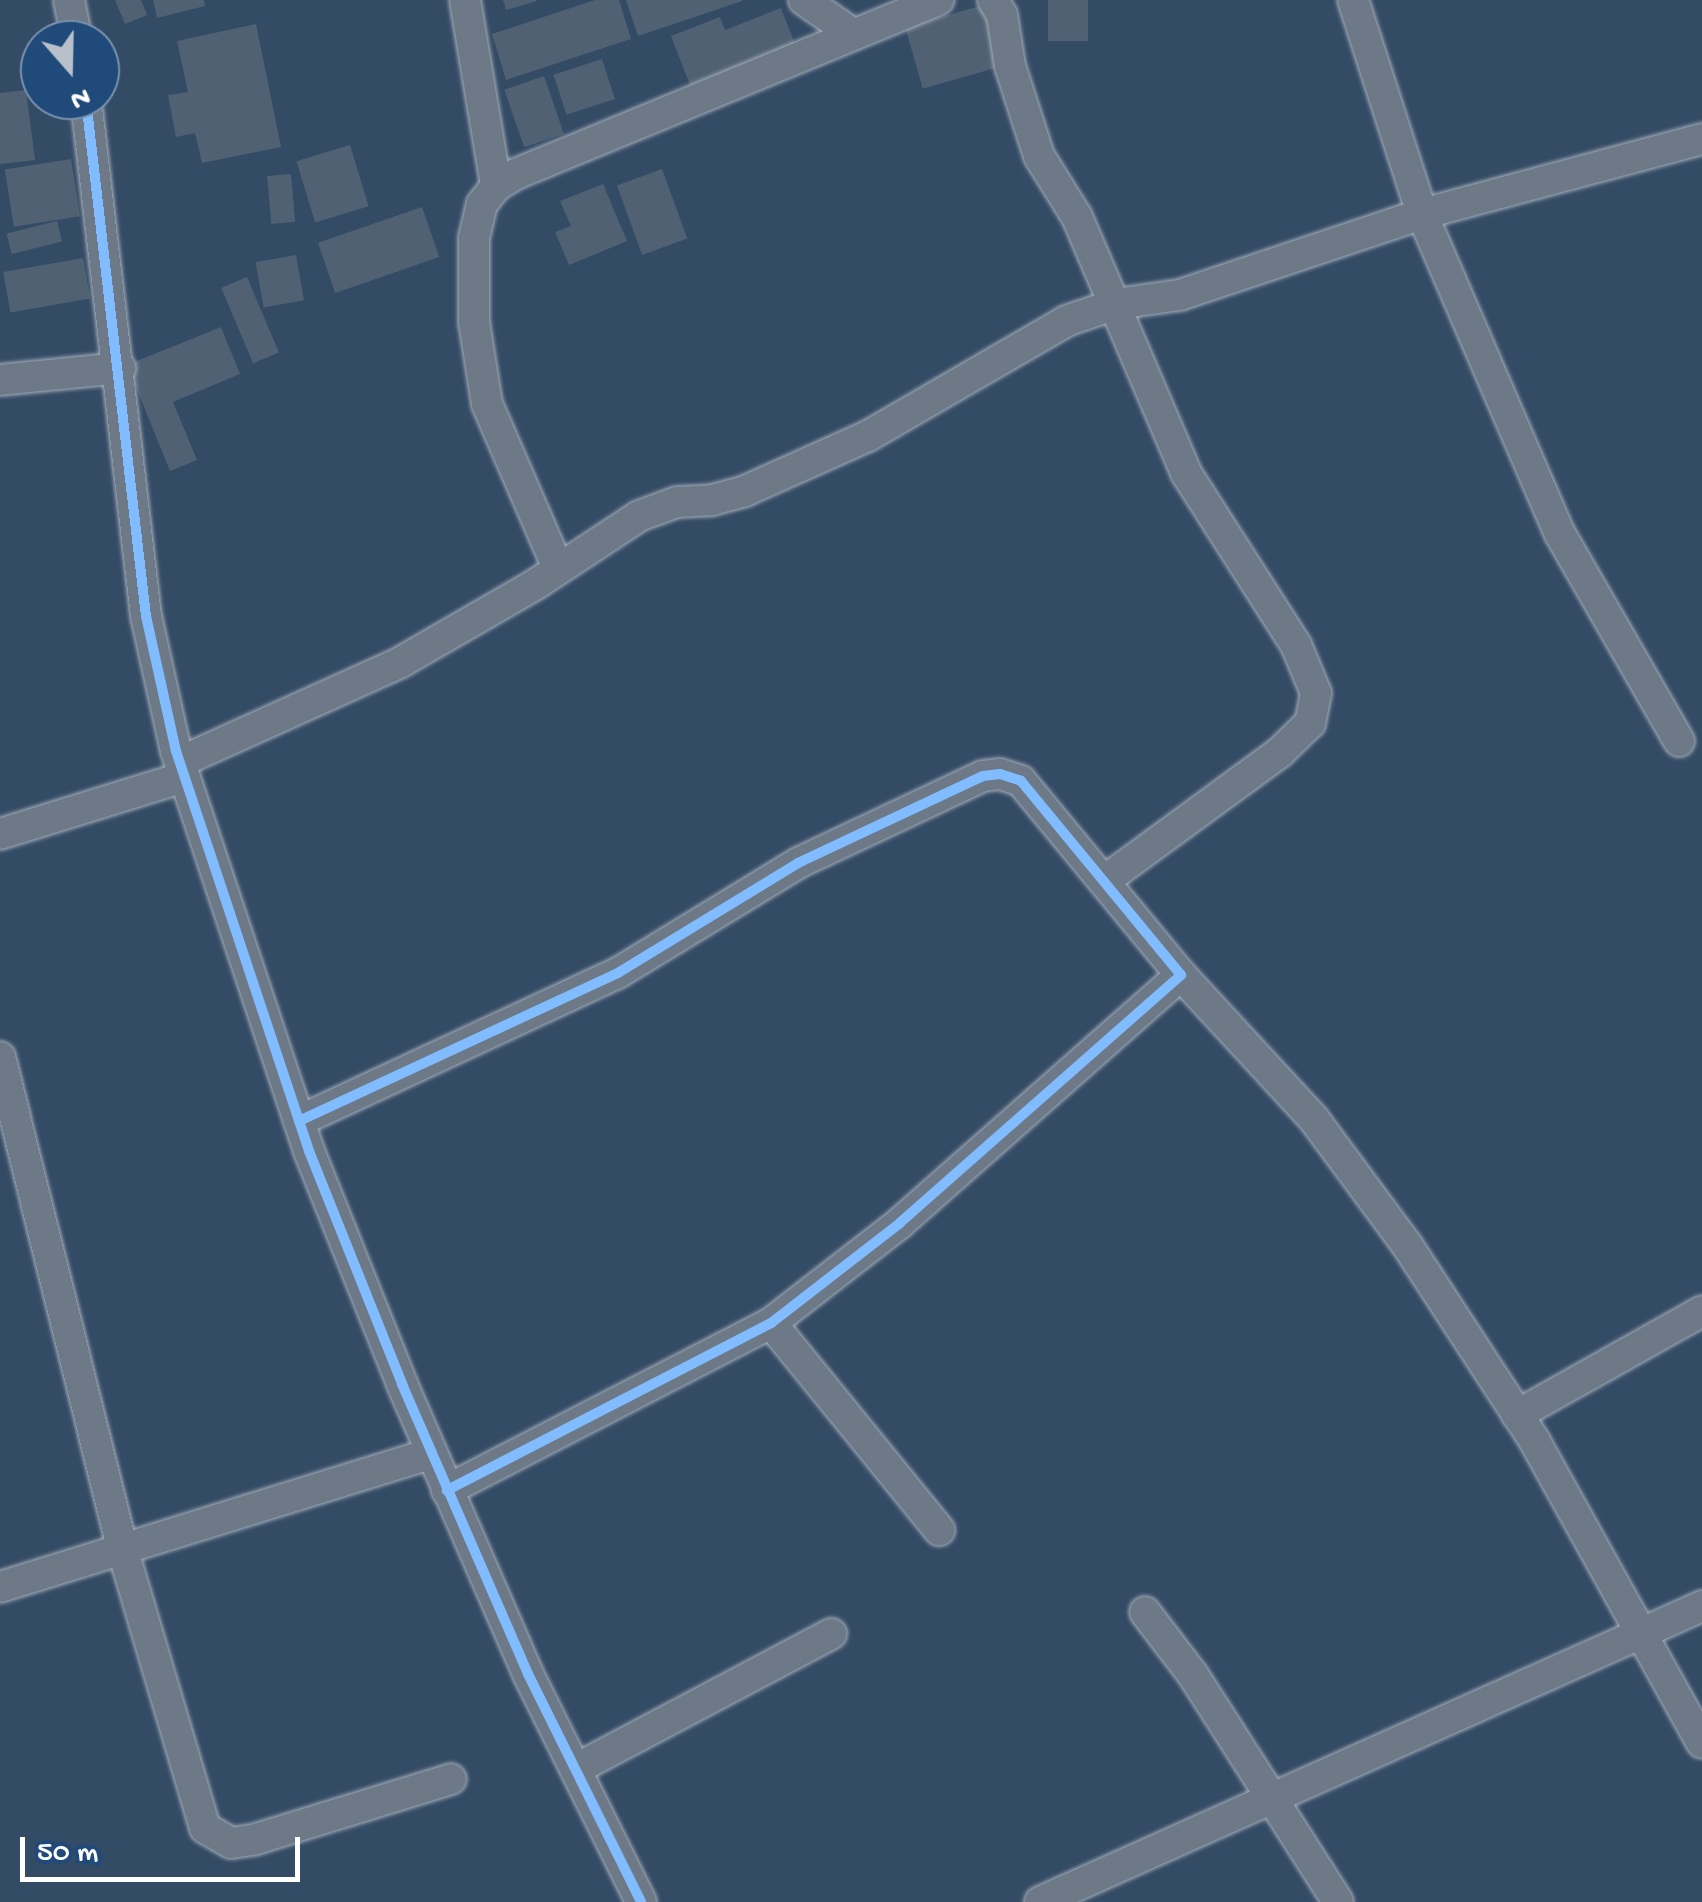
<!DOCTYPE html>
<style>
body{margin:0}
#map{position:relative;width:1702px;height:1902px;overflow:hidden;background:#344b65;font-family:"Gochi Hand",sans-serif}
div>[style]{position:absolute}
.building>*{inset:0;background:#506174;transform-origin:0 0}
.roads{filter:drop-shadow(0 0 2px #a4aeba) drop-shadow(0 0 2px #a4aeba)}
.street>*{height:30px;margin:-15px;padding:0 15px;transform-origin:15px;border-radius:15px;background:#6d7986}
.cycleway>*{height:10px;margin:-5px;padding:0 5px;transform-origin:5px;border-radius:5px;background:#80bcff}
span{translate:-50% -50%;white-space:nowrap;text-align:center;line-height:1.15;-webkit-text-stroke:10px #1f4a7a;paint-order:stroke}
.north{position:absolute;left:20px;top:20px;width:100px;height:100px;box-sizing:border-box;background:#1f4a7a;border:2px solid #7992af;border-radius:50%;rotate:160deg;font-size:28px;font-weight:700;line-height:40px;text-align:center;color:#fff}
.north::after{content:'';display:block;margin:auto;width:35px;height:45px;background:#b8c0c9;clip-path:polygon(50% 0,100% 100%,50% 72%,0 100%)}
.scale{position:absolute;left:20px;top:1837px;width:280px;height:45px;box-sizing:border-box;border:5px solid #fff;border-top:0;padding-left:12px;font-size:30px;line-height:35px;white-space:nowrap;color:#fff;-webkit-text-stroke:8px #1f4a7a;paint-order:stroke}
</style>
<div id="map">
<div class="building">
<div style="clip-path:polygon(115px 0,141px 0,147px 15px,125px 24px)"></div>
<div style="clip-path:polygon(153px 0,204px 0,205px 6px,157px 18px)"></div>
<div style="clip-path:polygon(503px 0,536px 0,537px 1px,506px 10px)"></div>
<div style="clip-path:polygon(595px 0,619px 0,631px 39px,506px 80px,492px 34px)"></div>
<div style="clip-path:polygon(626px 0,742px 0,742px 1px,638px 36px)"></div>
<div style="left:1048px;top:0;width:40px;height:41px"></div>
<div style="left:983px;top:5px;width:64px;height:81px;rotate:74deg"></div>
<div style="clip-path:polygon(781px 8px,795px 44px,690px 85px,671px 36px,720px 17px,725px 30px)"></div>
<div style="clip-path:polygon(256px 24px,281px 147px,202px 163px,195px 133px,176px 137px,168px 95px,188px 92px,177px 41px)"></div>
<div style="left:602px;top:59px;width:42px;height:51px;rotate:72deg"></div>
<div style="left:544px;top:76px;width:61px;height:42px;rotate:71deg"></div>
<div style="clip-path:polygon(26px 90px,35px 160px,0 164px,0 93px)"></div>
<div style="left:350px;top:145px;width:64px;height:56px;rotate:73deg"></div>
<div style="left:71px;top:159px;width:58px;height:67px;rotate:81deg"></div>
<div style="left:662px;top:169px;width:74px;height:48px;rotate:70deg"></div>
<div style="left:291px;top:174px;width:48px;height:24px;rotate:85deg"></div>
<div style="clip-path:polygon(603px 184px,627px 241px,569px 265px,555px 232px,571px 226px,560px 201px)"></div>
<div style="left:422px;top:207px;width:53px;height:110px;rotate:71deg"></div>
<div style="left:57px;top:221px;width:21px;height:52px;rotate:76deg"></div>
<div style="left:296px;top:255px;width:46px;height:41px;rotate:80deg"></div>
<div style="left:83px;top:258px;width:41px;height:81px;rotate:80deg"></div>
<div style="left:247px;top:277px;width:82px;height:28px;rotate:67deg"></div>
<div style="clip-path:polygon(221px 327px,240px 374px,173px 402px,197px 460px,170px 471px,127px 365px)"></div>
</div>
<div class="roads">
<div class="street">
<div style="left:69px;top:0;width:41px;rotate:78.7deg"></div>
<div style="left:465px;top:0;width:189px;rotate:80.5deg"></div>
<div style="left:804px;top:0;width:60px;rotate:34.8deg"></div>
<div style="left:993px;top:0;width:17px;rotate:59deg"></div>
<div style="left:1002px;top:15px;width:52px;rotate:81.1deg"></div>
<div style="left:1010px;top:66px;width:95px;rotate:72.1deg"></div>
<div style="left:1039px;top:156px;width:72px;rotate:58.1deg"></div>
<div style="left:1077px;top:217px;width:278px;rotate:66.9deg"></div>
<div style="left:1186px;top:473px;width:204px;rotate:57.4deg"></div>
<div style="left:1296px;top:645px;width:52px;rotate:67.4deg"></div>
<div style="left:1316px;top:693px;width:31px;rotate:101deg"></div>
<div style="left:1310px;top:723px;width:43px;rotate:135.9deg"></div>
<div style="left:1279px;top:753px;width:217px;rotate:143.8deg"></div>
<div style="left:1353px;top:0;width:225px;rotate:72.1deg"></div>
<div style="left:1422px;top:214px;width:348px;rotate:66.7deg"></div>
<div style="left:1560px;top:534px;width:239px;rotate:60.1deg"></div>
<div style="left:86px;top:100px;width:519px;rotate:83.37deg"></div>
<div style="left:146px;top:616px;width:138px;rotate:77.5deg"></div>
<div style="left:176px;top:751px;width:422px;rotate:71.6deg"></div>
<div style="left:309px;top:1151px;width:251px;rotate:68.2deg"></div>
<div style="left:402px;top:1384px;width:316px;rotate:66.5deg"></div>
<div style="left:528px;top:1674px;width:254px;rotate:63.6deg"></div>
<div style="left:0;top:380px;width:121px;rotate:-5.7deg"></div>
<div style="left:558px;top:568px;width:179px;rotate:-113.4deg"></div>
<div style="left:487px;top:404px;width:83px;rotate:-99deg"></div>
<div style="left:474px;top:322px;width:84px;rotate:-90deg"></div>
<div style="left:474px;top:238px;width:35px;rotate:-77deg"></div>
<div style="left:482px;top:204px;width:23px;rotate:-52deg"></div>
<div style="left:496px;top:186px;width:23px;rotate:-31deg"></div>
<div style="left:516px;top:174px;width:457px;rotate:-22.4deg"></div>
<div style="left:180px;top:762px;width:243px;rotate:-24.3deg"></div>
<div style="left:401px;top:662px;width:156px;rotate:-30deg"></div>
<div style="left:536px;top:584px;width:123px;rotate:-33.4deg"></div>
<div style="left:639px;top:516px;width:40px;rotate:-20.2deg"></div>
<div style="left:677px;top:502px;width:35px;rotate:-3deg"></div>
<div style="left:712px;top:500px;width:34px;rotate:-15deg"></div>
<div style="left:745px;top:491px;width:135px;rotate:-24.1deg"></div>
<div style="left:868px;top:436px;width:229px;rotate:-30.1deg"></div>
<div style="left:1066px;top:321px;width:53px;rotate:-18.8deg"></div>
<div style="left:1116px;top:304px;width:65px;rotate:-8deg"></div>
<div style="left:1180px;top:295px;width:255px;rotate:-18.5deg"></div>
<div style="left:1422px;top:214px;width:290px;rotate:-15deg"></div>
<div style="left:0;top:834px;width:193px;rotate:-17.2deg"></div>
<div style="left:1181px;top:975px;width:195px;rotate:47.3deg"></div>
<div style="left:1313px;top:1118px;width:158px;rotate:53.5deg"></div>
<div style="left:1407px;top:1245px;width:233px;rotate:56.9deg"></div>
<div style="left:1534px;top:1440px;width:346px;rotate:61deg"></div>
<div style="left:0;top:1057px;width:509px;rotate:76.02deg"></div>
<div style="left:123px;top:1551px;width:289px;rotate:73.5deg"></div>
<div style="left:205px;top:1828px;width:30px;rotate:30deg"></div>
<div style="left:231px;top:1843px;width:22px;rotate:-8deg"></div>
<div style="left:253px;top:1840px;width:207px;rotate:-17.1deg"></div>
<div style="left:299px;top:1121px;width:352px;rotate:-24.9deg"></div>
<div style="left:618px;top:973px;width:211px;rotate:-31.4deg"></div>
<div style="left:798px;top:863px;width:204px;rotate:-25.2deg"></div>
<div style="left:983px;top:776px;width:17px;rotate:-7deg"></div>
<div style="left:1000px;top:774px;width:22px;rotate:18deg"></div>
<div style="left:1021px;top:781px;width:251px;rotate:50.5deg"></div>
<div style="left:1181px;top:975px;width:375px;rotate:138.6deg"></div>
<div style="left:900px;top:1223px;width:163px;rotate:142.2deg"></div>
<div style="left:771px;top:1323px;width:365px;rotate:152.7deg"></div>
<div style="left:771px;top:1323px;width:267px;rotate:50.9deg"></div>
<div style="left:1517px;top:1415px;width:212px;rotate:-29.3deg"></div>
<div style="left:0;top:1587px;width:452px;rotate:-17.2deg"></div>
<div style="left:1145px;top:1612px;width:79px;rotate:52.7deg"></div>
<div style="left:1193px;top:1675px;width:269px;rotate:57.4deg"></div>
<div style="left:576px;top:1769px;width:289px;rotate:-27.9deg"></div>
<div style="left:1040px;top:1902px;width:725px;rotate:-24.09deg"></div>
</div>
</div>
<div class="cycleway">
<div style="left:86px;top:100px;width:519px;rotate:83.37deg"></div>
<div style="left:146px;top:616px;width:138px;rotate:77.5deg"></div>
<div style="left:176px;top:751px;width:422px;rotate:71.6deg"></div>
<div style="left:309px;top:1151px;width:251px;rotate:68.2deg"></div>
<div style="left:402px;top:1384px;width:316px;rotate:66.5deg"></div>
<div style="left:528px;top:1674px;width:254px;rotate:63.6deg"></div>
<div style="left:299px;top:1121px;width:352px;rotate:-24.9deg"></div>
<div style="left:618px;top:973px;width:211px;rotate:-31.4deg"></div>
<div style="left:798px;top:863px;width:204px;rotate:-25.2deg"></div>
<div style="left:983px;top:776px;width:17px;rotate:-7deg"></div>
<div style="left:1000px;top:774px;width:22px;rotate:18deg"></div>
<div style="left:1021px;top:781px;width:251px;rotate:50.5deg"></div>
<div style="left:1181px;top:975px;width:375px;rotate:138.6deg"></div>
<div style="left:900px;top:1223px;width:163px;rotate:142.2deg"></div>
<div style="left:771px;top:1323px;width:365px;rotate:152.7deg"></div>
</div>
<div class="north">N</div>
<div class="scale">50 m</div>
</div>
